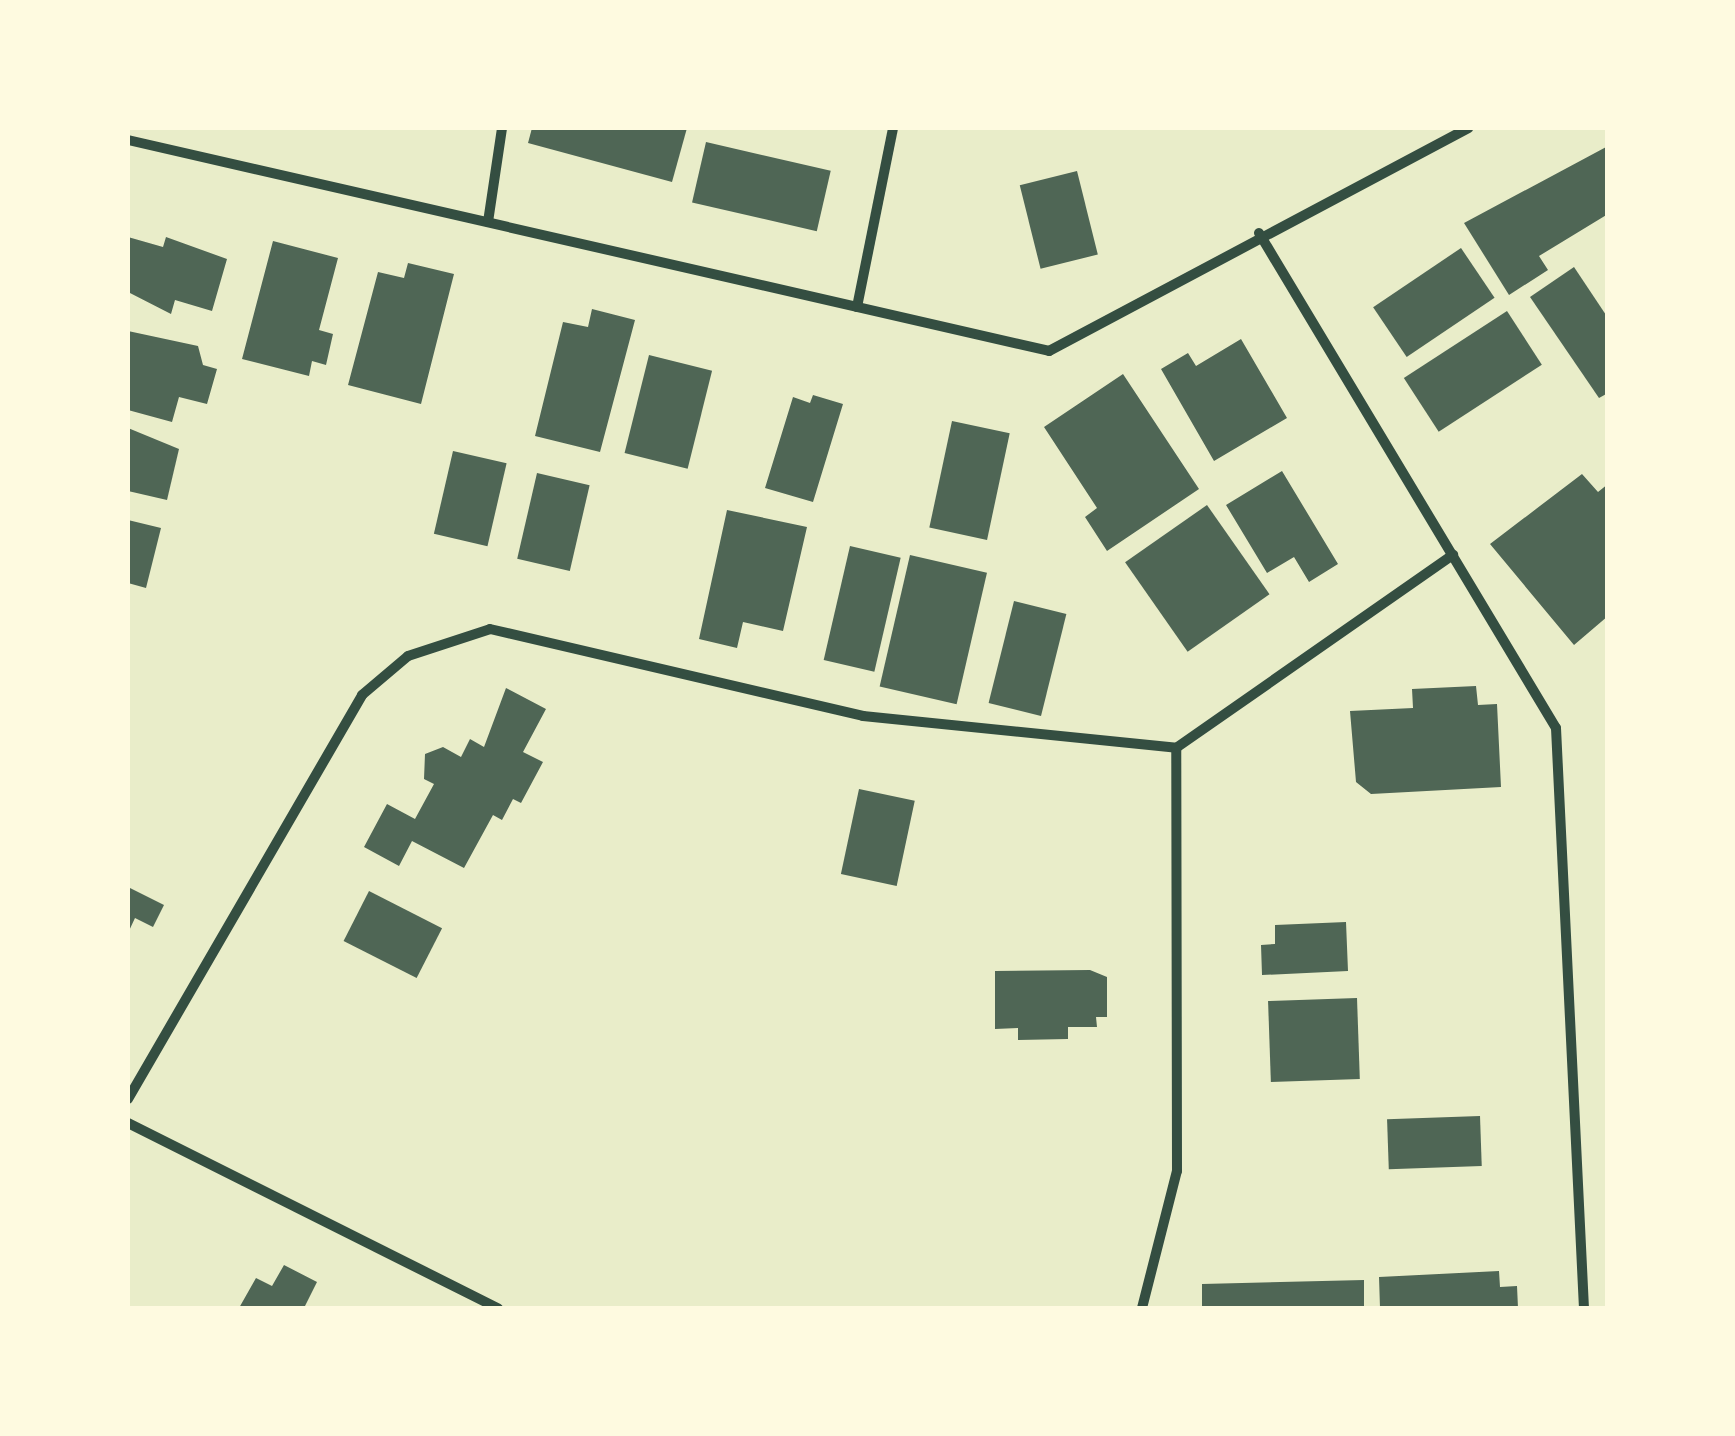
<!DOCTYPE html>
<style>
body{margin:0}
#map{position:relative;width:1735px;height:1436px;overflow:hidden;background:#e9edc9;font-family:"Golos Text",sans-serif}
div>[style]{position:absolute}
.building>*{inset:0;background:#4f6655;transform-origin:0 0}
.minor>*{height:10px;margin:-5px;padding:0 5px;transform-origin:5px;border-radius:5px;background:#344e41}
span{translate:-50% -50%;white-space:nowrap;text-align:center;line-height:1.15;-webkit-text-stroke:8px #fefae0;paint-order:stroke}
.frame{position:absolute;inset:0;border:130px solid #fefae0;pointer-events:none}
</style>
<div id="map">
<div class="building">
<div style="clip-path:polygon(532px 128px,687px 128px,672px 182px,528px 143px)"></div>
<div style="left:706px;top:142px;width:128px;height:62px;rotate:13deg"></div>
<div style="clip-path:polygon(1608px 146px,1608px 214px,1539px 256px,1548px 270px,1509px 295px,1464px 223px)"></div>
<div style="left:1077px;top:171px;width:86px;height:59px;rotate:76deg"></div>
<div style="clip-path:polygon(128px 237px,163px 247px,166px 237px,227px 259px,212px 311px,175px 300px,171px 314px,128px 292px)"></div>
<div style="clip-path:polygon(273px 241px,338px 258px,319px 330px,333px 334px,326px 365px,312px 361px,309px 376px,242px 359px)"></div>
<div style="left:1461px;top:248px;width:60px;height:106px;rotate:56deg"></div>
<div style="clip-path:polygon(408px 263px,454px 274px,421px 404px,348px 385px,378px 272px,404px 278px)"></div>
<div style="clip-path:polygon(1574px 267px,1608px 318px,1608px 393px,1599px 398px,1530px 297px)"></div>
<div style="clip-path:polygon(592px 309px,635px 320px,600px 452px,535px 436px,563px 322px,588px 327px)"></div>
<div style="left:1507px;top:311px;width:64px;height:123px;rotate:57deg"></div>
<div style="clip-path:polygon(128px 331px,198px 346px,203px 365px,217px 369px,207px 404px,179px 397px,172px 422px,128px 410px)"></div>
<div style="clip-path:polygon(1241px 339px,1287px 418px,1214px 461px,1161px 369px,1188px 353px,1196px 366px)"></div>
<div style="left:649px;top:355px;width:65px;height:101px;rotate:14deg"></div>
<div style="clip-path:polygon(1123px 374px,1199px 489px,1107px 551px,1085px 517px,1097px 508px,1044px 427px)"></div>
<div style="clip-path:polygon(813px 395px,843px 404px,813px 502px,765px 488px,793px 397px,810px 403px)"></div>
<div style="left:952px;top:421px;width:59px;height:109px;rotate:12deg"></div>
<div style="clip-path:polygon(128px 428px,179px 449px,167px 500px,128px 491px)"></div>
<div style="left:453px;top:451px;width:55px;height:85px;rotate:13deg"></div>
<div style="clip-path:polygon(1282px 471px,1338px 564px,1309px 582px,1294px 557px,1267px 573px,1226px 505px)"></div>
<div style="left:537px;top:473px;width:54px;height:88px;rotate:13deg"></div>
<div style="clip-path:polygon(1582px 474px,1598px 492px,1608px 484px,1608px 616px,1574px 645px,1490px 544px)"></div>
<div style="left:1207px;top:505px;width:109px;height:100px;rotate:55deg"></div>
<div style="clip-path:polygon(727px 510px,807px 527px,783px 631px,743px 622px,737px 648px,699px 639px)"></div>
<div style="clip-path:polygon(128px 520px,161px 528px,146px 588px,128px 583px)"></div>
<div style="left:850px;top:546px;width:52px;height:117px;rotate:13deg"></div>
<div style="left:910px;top:555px;width:79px;height:135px;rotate:13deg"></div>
<div style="left:1014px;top:601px;width:54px;height:105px;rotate:14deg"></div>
<div style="clip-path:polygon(1476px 686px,1478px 705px,1497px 704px,1501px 787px,1371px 794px,1356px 782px,1350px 711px,1413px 708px,1412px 689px)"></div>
<div style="clip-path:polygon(506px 688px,546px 709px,523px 752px,543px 762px,521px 803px,513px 799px,502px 820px,493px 815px,464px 868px,412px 841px,399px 866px,364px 847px,387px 804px,415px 819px,434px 784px,424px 779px,425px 754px,443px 747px,461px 757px,470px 739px,484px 747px)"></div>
<div style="left:859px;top:789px;width:57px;height:87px;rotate:12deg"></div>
<div style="clip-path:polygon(128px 887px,164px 905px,153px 927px,135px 918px,128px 933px)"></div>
<div style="left:369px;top:891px;width:82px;height:56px;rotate:27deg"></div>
<div style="clip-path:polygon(1346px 922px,1348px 971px,1262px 975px,1261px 945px,1275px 944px,1275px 925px)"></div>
<div style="clip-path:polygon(1090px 970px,1107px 977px,1107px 1017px,1096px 1017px,1097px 1027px,1068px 1027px,1068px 1039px,1018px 1040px,1018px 1028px,995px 1029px,995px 971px)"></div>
<div style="left:1357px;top:998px;width:81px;height:89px;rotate:88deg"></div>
<div style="left:1480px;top:1116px;width:50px;height:93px;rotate:88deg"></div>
<div style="clip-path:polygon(284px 1265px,317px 1282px,304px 1308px,239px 1308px,256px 1278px,272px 1286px)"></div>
<div style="clip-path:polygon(1499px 1271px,1500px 1287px,1517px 1286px,1518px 1308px,1380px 1308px,1379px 1277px)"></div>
<div style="clip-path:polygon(1364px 1280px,1364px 1308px,1202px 1308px,1202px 1284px)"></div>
</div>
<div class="minor">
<div style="left:128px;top:140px;width:945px;rotate:12.9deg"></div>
<div style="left:1049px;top:351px;width:475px;rotate:-28deg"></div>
<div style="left:488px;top:222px;width:95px;rotate:-81.5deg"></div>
<div style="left:1259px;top:233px;width:577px;rotate:59.04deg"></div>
<div style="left:1556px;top:728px;width:581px;rotate:87.24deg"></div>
<div style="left:857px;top:307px;width:183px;rotate:-78.6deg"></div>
<div style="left:128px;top:1099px;width:467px;rotate:-59.9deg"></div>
<div style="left:362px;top:695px;width:60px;rotate:-40.3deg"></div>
<div style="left:408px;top:656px;width:86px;rotate:-18.2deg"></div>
<div style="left:490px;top:629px;width:383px;rotate:13.1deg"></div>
<div style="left:863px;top:716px;width:315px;rotate:5.8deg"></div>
<div style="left:1176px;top:748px;width:338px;rotate:-34.9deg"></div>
<div style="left:128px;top:1123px;width:414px;rotate:26.6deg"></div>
<div style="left:1142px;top:1308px;width:141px;rotate:-75.7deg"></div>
<div style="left:1177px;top:1171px;width:423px;rotate:-90.1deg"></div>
</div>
<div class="frame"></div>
</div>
